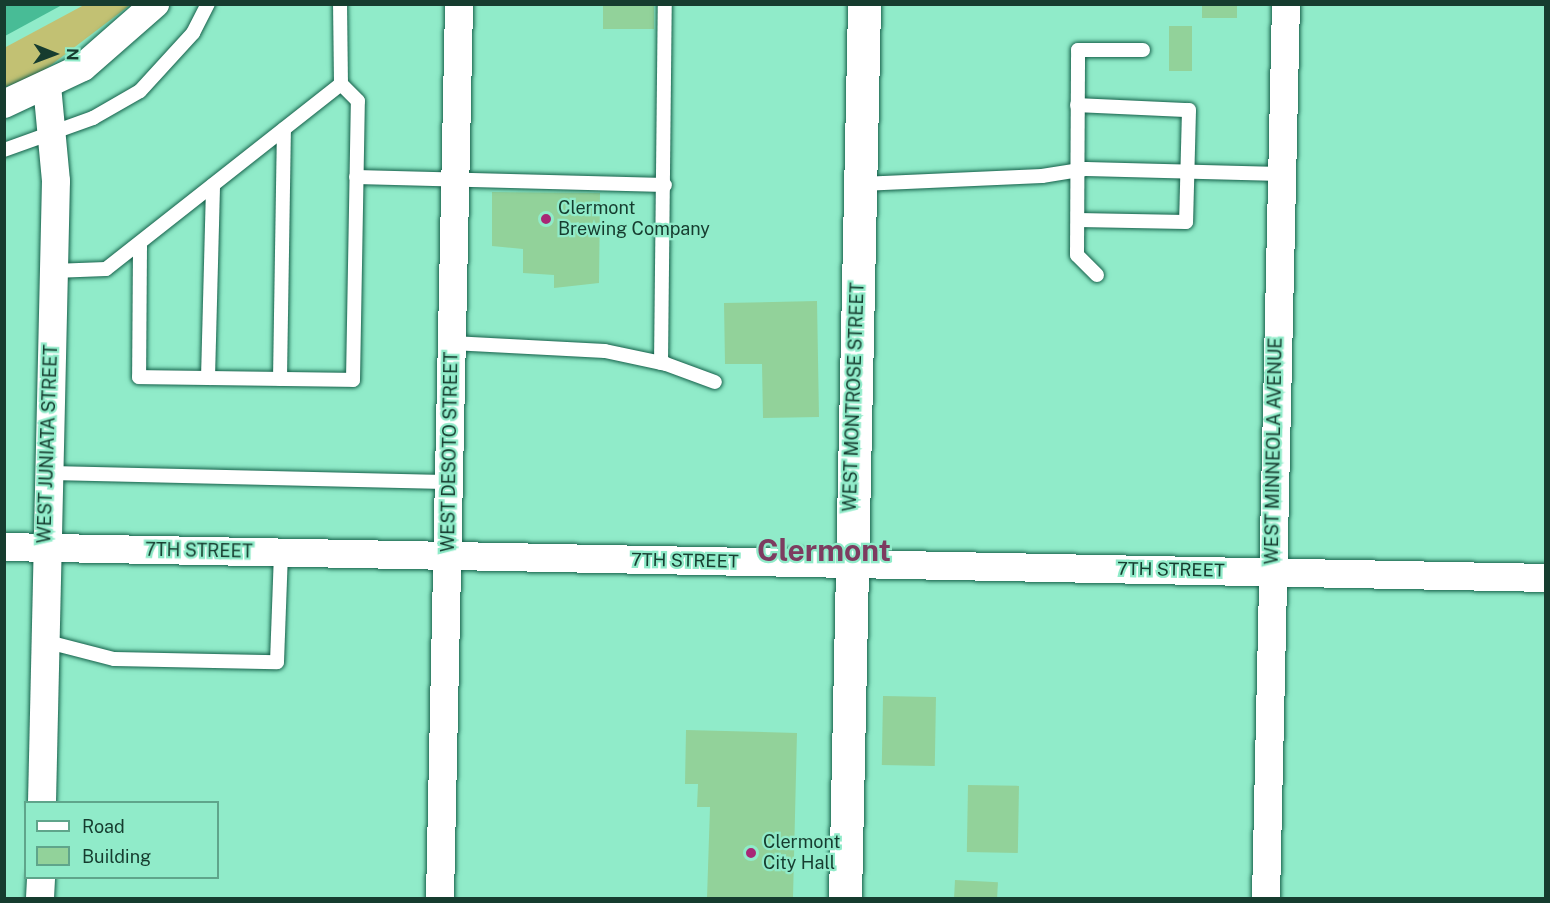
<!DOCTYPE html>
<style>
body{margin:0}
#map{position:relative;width:1550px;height:903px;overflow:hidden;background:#90ebc9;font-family:"Public Sans",sans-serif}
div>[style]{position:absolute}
.green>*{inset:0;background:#c2c173}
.water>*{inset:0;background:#48bc96}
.building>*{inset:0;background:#92d29a;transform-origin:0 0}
.roads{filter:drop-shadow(0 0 2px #15604a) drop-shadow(0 0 2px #15604a)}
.service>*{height:14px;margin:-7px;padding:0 7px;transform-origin:7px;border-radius:7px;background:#fff}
.minor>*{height:28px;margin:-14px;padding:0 14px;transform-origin:14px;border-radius:14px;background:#fff}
.tertiary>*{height:33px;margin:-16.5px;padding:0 16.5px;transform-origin:16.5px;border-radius:16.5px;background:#fff}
.dots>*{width:16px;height:16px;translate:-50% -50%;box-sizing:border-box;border:3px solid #90ebc9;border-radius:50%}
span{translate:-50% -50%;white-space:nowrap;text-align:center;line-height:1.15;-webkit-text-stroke:4.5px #90ebc9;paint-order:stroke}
.poi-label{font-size:18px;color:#163c2f}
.left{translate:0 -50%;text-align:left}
.street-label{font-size:18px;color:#163c2f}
.town-label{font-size:30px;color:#7d3c60;font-weight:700}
.frame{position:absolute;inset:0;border:6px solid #163c2f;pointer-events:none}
.legend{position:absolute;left:24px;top:801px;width:195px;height:78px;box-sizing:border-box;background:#90ebc9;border:2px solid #5fa58b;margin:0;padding:8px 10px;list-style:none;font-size:18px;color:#163c2f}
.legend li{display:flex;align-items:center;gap:12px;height:30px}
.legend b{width:30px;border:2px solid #5fa58b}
.north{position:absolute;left:24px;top:24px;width:60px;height:60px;-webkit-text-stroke:4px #90ebc9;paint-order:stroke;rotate:91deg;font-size:16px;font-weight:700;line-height:24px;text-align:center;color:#163c2f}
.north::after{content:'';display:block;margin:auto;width:21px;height:27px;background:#163c2f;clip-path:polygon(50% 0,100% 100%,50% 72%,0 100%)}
</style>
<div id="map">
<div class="green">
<div style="clip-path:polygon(84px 5px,130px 5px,38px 75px,5px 87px,4px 48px)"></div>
</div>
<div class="water">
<div style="clip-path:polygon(5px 4px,62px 4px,62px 5px,5px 36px)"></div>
</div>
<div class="building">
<div style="left:603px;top:4px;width:51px;height:25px"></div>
<div style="left:1202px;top:4px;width:35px;height:14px"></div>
<div style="left:1169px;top:26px;width:23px;height:45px"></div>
<div style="clip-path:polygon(492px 192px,600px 193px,599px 283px,554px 288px,554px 275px,523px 273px,523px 249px,492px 246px)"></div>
<div style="clip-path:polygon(817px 301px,819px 417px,763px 418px,762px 364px,725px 364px,724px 303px)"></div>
<div style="left:883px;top:696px;width:53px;height:69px;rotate:1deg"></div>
<div style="clip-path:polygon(686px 730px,797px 733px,793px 898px,707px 898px,710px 807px,697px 807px,698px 784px,685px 784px)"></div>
<div style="left:968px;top:785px;width:51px;height:67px;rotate:1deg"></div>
<div style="left:955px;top:880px;width:43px;height:18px;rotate:3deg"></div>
</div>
<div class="roads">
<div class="service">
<div style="left:1077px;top:105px;width:112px;rotate:2.6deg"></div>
<div style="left:1189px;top:110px;width:112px;rotate:91.5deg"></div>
<div style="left:1186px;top:222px;width:108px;rotate:-178.9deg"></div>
<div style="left:4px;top:150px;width:95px;rotate:-19.8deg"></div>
<div style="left:93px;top:118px;width:54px;rotate:-29.9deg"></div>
<div style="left:140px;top:91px;width:79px;rotate:-47.6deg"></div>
<div style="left:193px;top:33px;width:33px;rotate:-63deg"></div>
<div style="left:356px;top:177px;width:309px;rotate:1.5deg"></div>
<div style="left:861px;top:184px;width:181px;rotate:-2.5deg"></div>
<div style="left:1042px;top:176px;width:45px;rotate:-9deg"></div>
<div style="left:1086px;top:169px;width:195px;rotate:1.5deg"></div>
<div style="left:140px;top:246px;width:131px;rotate:90.4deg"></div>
<div style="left:139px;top:377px;width:214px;rotate:0.8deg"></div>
<div style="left:353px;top:380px;width:279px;rotate:-89deg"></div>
<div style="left:358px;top:101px;width:24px;rotate:-135deg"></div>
<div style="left:53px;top:271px;width:53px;rotate:-2.2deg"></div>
<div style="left:106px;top:269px;width:299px;rotate:-38.2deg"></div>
<div style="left:341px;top:84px;width:80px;rotate:-90.7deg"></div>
<div style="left:1097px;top:275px;width:28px;rotate:-135deg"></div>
<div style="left:1077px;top:255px;width:205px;rotate:-89.7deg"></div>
<div style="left:1078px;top:50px;width:65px"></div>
<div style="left:452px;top:343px;width:153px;rotate:3deg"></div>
<div style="left:605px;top:351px;width:62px;rotate:12deg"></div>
<div style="left:666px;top:364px;width:52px;rotate:20.2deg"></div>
<div style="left:661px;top:363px;width:359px;rotate:-89.4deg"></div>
<div style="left:208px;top:378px;width:193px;rotate:-88.5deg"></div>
<div style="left:280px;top:379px;width:250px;rotate:-89.1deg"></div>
<div style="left:47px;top:473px;width:402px;rotate:1.3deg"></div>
<div style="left:44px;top:641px;width:72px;rotate:14.4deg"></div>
<div style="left:114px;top:659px;width:163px;rotate:1.1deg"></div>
<div style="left:277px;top:662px;width:109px;rotate:-87.9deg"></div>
</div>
<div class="minor">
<div style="left:4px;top:104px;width:87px;rotate:-25.1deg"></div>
<div style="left:83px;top:67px;width:96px;rotate:-41.2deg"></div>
<div style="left:4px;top:547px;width:1542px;rotate:1.15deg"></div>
<div style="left:42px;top:802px;width:621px;rotate:-88.71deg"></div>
<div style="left:56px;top:181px;width:95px;rotate:-95.4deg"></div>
<div style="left:40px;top:898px;width:20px;rotate:-87deg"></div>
<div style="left:440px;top:898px;width:894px;rotate:-88.78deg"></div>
<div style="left:1266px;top:898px;width:894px;rotate:-88.72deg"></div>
</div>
<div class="tertiary">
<div style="left:845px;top:898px;width:894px;rotate:-88.78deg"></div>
</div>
</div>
<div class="dots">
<div style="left:546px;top:219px;background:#a82776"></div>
<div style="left:751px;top:853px;background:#a82776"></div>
</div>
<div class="poi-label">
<span class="left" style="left:558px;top:219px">Clermont<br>Brewing Company</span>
<span class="left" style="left:763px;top:853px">Clermont<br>City Hall</span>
</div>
<div class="street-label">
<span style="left:854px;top:397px;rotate:-88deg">WEST MONTROSE STREET</span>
<span style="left:48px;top:444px;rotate:-88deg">WEST JUNIATA STREET</span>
<span style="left:1274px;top:451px;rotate:-89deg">WEST MINNEOLA AVENUE</span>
<span style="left:450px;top:452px;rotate:-89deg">WEST DESOTO STREET</span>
<span style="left:199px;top:551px;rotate:1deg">7TH STREET</span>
<span style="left:685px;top:561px;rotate:1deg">7TH STREET</span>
<span style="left:1171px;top:570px;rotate:1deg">7TH STREET</span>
</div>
<div class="town-label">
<span style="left:824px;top:550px">Clermont</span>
</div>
<div class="frame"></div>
<ul class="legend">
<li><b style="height:8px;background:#fff"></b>Road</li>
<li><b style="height:16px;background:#92d29a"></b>Building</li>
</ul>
<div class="north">N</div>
</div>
